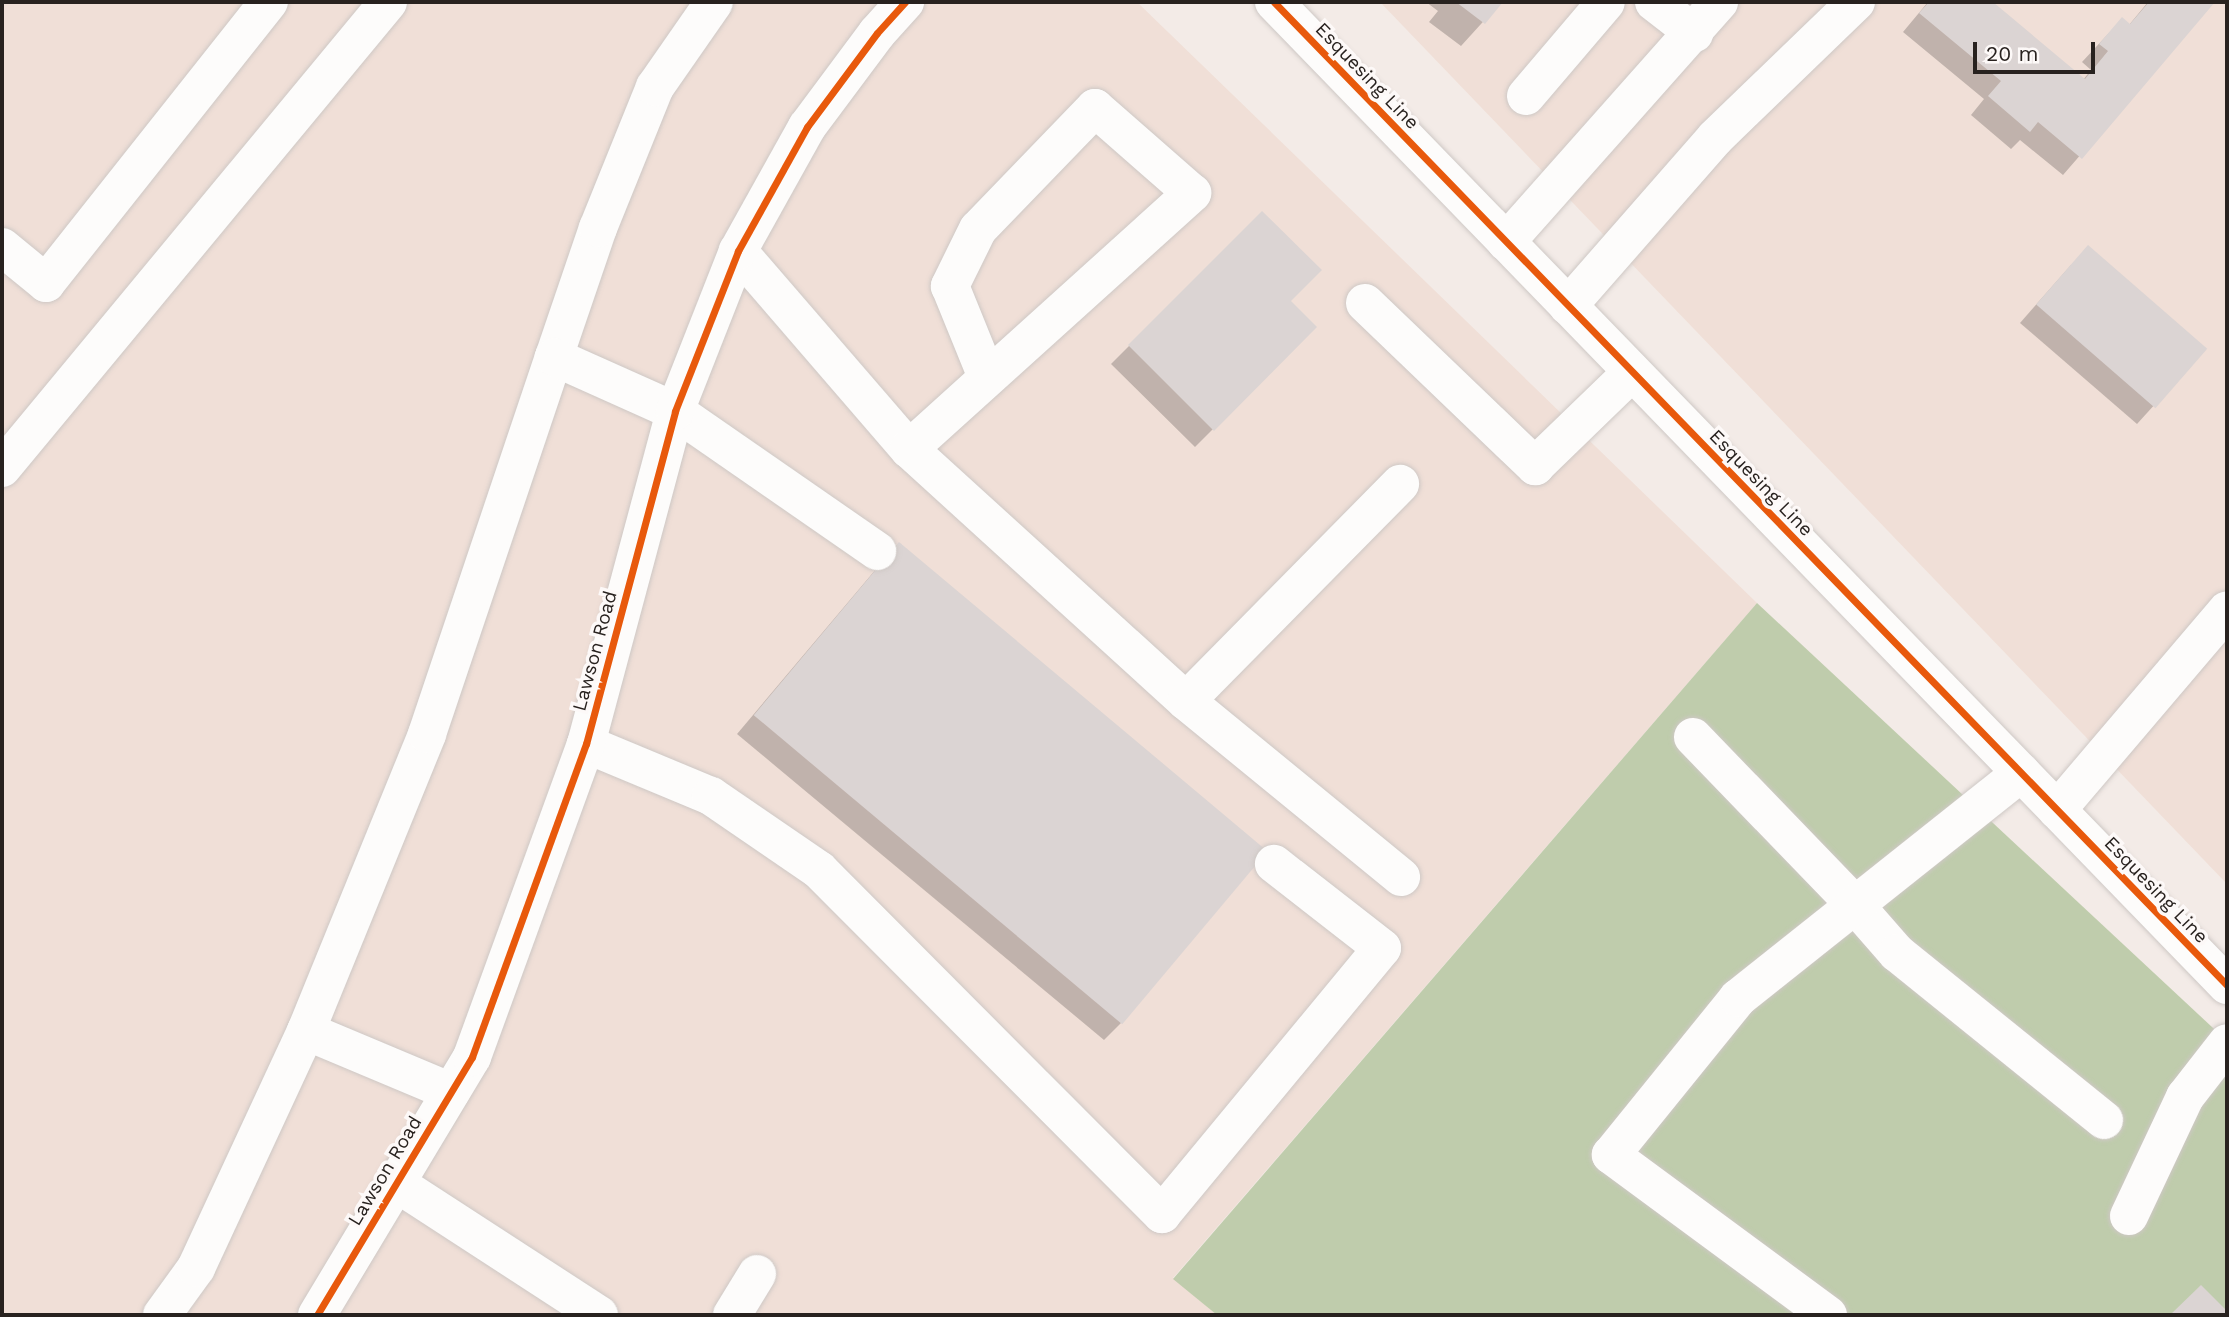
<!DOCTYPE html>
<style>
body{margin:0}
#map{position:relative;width:2229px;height:1317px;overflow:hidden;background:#f3ebe7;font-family:"Work Sans",sans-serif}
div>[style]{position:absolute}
.built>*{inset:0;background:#f0dfd7}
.forest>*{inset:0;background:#bfccac}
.shadow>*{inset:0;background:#0003}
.building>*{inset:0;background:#dbd4d3;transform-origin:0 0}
.roads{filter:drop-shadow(0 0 2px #cec8c5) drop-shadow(0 0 2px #cec8c5)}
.minor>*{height:38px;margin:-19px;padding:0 19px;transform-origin:19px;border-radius:19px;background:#fdfcfb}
.cycleway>*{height:7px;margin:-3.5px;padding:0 3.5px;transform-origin:3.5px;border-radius:3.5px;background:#e8590c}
span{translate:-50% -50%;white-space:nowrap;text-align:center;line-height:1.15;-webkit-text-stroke:7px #fdf9f8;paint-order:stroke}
.street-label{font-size:19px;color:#28221f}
.frame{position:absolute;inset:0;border:4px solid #28221f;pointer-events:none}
.scale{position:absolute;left:1973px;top:42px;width:122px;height:32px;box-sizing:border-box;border:4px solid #28221f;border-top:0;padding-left:9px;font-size:21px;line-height:24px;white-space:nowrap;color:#28221f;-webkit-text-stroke:5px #fdf9f8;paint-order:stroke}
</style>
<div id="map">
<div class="built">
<div style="clip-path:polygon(2px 2px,1137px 2px,1757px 603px,1173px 1278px,1217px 1315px,2px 1315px)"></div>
<div style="clip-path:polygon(1380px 2px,2227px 2px,2227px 884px)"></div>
</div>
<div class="forest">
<div style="clip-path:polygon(1757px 603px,2227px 1041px,2227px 1315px,1217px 1315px,1173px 1279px)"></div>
</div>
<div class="shadow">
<div style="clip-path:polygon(1426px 2px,1501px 2px,1461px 46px,1429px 22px,1438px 11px)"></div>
<div style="clip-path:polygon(1928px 2px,1990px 2px,2083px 80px,2091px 70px,2082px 62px,2122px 19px,2129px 25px,2148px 2px,2213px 2px,2063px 175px,2020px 140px,2011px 149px,1971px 115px,1984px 99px,1903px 32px)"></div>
<div style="clip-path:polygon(1262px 213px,1289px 301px,1315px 327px,1195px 447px,1111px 364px)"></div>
<div style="clip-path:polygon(2071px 265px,2205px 349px,2137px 424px,2020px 323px)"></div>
<div style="clip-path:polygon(882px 562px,1122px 1022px,1104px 1040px,737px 734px)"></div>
</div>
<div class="building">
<div style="clip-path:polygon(1456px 2px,1503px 2px,1485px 24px)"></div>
<div style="clip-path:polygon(1929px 2px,1993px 2px,2085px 79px,2108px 51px,2099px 44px,2122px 17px,2130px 24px,2149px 2px,2215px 2px,2082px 159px,2038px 122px,2030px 132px,1988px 96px,2001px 81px,1919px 13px)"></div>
<div style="clip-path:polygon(1262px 211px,1322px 270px,1291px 301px,1317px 327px,1214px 431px,1128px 345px)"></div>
<div style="left:2088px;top:245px;width:158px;height:79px;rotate:41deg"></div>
<div style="left:899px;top:542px;width:481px;height:226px;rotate:40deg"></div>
<div style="clip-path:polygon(2201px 1285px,2227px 1311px,2227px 1315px,2170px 1315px)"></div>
</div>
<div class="roads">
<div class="minor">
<div style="left:1274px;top:2px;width:1369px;rotate:45.89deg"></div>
<div style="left:1654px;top:2px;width:51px;rotate:37.8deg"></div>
<div style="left:1526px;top:96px;width:123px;rotate:-49.6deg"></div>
<div style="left:1506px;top:242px;width:321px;rotate:-48.4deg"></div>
<div style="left:2px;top:247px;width:57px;rotate:39.3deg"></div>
<div style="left:46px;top:283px;width:359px;rotate:-51.6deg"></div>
<div style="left:738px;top:251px;width:262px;rotate:49.2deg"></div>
<div style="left:909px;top:449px;width:374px;rotate:42.3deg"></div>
<div style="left:1186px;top:701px;width:278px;rotate:39.3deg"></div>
<div style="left:1365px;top:303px;width:236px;rotate:43.8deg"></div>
<div style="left:1535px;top:466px;width:135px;rotate:-44.1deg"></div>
<div style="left:1568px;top:306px;width:223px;rotate:-48.8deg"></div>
<div style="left:1715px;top:138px;width:196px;rotate:-44deg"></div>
<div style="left:554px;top:357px;width:136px;rotate:-71.2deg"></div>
<div style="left:598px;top:228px;width:152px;rotate:-68deg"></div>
<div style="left:655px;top:87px;width:103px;rotate:-55.2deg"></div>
<div style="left:909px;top:449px;width:382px;rotate:-42.1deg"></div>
<div style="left:1192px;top:193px;width:129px;rotate:-138.8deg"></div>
<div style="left:1095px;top:108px;width:168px;rotate:134deg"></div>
<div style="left:978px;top:229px;width:64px;rotate:116.2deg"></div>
<div style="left:950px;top:286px;width:98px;rotate:67.9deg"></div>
<div style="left:2px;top:468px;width:605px;rotate:-50.36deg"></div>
<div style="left:1186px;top:701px;width:305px;rotate:-45.4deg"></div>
<div style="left:1693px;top:737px;width:233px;rotate:46deg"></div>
<div style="left:1855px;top:905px;width:64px;rotate:48.8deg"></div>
<div style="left:1897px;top:953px;width:266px;rotate:38.9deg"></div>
<div style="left:586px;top:744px;width:135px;rotate:22.6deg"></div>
<div style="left:711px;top:796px;width:131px;rotate:34.4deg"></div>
<div style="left:819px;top:870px;width:486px;rotate:45.1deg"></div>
<div style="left:1162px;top:1214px;width:345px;rotate:-50.4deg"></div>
<div style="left:1382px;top:948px;width:137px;rotate:-142.1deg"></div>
<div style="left:2057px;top:810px;width:262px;rotate:-49.6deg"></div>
<div style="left:306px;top:1031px;width:321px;rotate:-67.8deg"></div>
<div style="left:427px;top:734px;width:398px;rotate:-71.4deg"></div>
<div style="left:554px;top:357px;width:133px;rotate:24.1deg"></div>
<div style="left:675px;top:411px;width:246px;rotate:34.7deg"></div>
<div style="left:396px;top:1183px;width:242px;rotate:33deg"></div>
<div style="left:2129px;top:1216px;width:132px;rotate:-64.8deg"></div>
<div style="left:2185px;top:1097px;width:68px;rotate:-52.1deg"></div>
<div style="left:162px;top:1315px;width:58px;rotate:-54.1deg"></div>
<div style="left:196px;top:1268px;width:261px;rotate:-65.1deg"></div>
<div style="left:306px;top:1031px;width:157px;rotate:22.8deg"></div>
<div style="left:317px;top:1315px;width:301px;rotate:-59deg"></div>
<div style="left:472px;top:1057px;width:333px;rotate:-70deg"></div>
<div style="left:586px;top:744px;width:345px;rotate:-75deg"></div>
<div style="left:675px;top:411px;width:172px;rotate:-68.5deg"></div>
<div style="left:738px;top:251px;width:142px;rotate:-60.9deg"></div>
<div style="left:807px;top:127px;width:117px;rotate:-53.3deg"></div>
<div style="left:877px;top:33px;width:42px;rotate:-47.9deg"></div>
<div style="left:732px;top:1315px;width:48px;rotate:-58.6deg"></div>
<div style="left:1828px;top:1315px;width:270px;rotate:-143.6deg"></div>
<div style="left:1611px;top:1155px;width:202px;rotate:-51deg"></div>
<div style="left:1738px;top:998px;width:362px;rotate:-38.5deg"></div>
</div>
</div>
<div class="cycleway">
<div style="left:1274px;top:2px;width:1369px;rotate:45.89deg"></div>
<div style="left:317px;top:1315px;width:301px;rotate:-59deg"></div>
<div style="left:472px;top:1057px;width:333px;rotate:-70deg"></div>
<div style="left:586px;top:744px;width:345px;rotate:-75deg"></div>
<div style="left:675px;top:411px;width:172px;rotate:-68.5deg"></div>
<div style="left:738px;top:251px;width:142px;rotate:-60.9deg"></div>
<div style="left:807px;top:127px;width:117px;rotate:-53.3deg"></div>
<div style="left:877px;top:33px;width:42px;rotate:-47.9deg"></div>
</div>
<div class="street-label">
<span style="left:1367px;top:76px;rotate:46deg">Esquesing Line</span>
<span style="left:1761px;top:483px;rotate:46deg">Esquesing Line</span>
<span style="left:595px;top:651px;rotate:-75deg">Lawson Road</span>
<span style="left:2156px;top:890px;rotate:46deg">Esquesing Line</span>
<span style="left:385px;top:1171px;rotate:-59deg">Lawson Road</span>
</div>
<div class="frame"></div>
<div class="scale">20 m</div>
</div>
